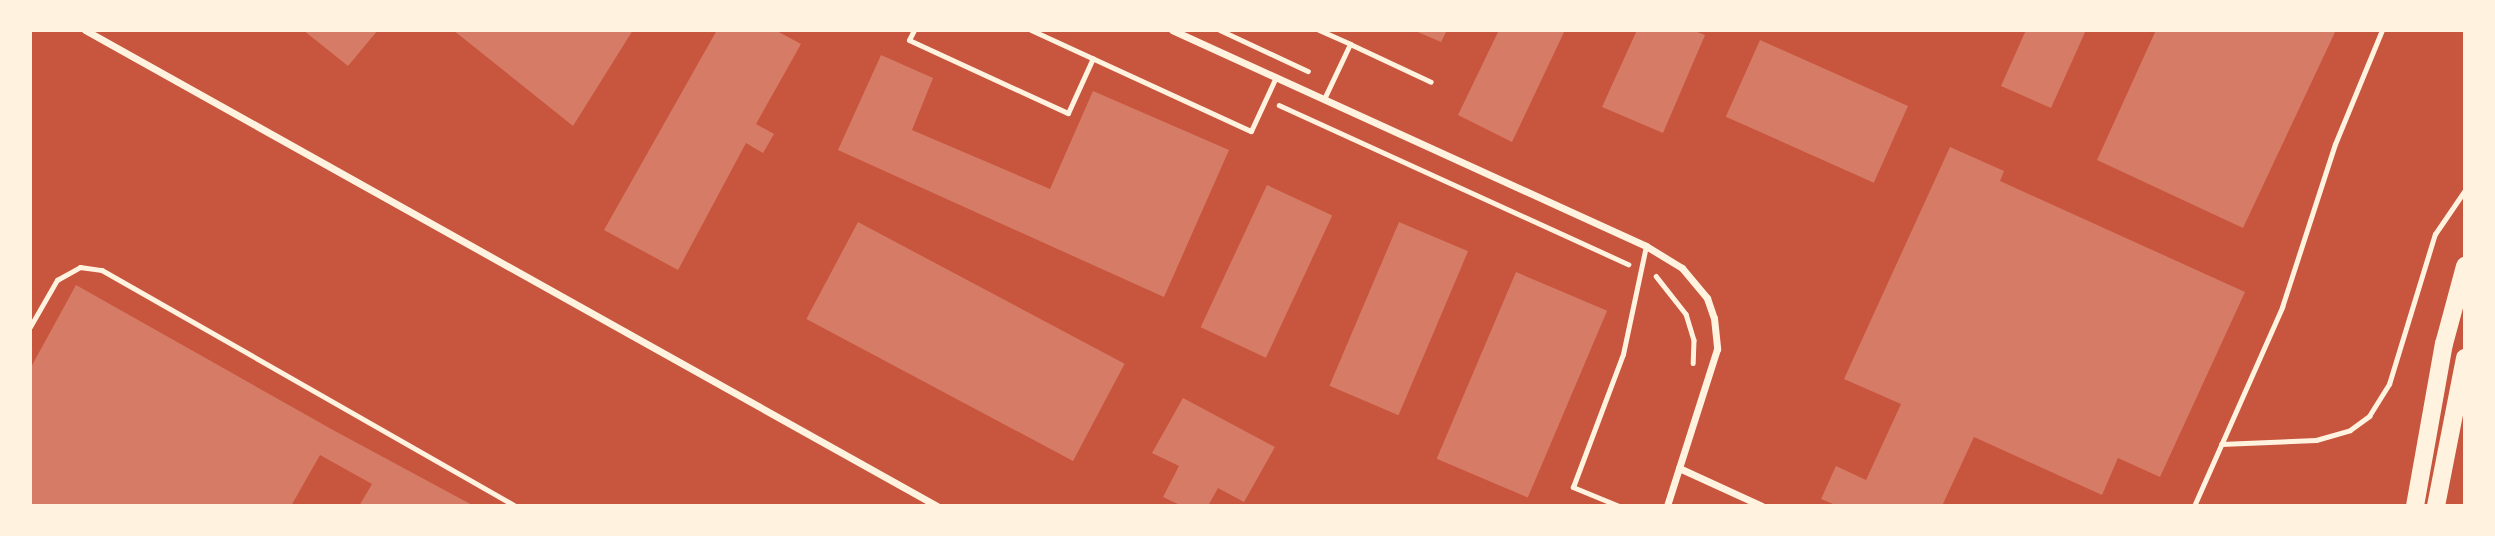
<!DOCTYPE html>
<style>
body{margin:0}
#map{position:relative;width:2495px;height:536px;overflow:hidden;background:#c8553d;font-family:"Public Sans",sans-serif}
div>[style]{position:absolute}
.building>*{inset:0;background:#d67c66;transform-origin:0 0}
.path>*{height:4.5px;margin:-2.25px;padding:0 2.25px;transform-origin:2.25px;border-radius:2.25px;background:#fff3e0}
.service>*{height:5px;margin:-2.5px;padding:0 2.5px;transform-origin:2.5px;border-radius:2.5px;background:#fff3e0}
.minor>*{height:7px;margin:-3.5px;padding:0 3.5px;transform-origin:3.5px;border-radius:3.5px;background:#fff3e0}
.primary>*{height:18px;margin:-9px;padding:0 9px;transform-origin:9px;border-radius:9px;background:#fff3e0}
span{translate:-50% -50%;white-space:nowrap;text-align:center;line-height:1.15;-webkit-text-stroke:5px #fff3e0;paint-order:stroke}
.frame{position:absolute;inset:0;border:32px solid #fff3e0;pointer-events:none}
</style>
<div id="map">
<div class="building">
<div style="clip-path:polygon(303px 30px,378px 30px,348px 66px)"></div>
<div style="clip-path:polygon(453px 30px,633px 30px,573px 126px)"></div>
<div style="clip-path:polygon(717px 30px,775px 30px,801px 44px,756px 124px,774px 134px,763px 153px,746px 143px,678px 270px,604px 230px)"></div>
<div style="clip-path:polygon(1413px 30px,1447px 30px,1441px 42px)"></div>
<div style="clip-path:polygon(1499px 30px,1565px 30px,1512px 142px,1458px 115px)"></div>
<div style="clip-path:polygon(1637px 30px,1692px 30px,1705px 35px,1663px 133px,1602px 107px)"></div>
<div style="clip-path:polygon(2026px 30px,2086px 30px,2051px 108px,2001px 86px)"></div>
<div style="clip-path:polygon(2156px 30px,2336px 30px,2243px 228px,2097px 160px)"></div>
<div style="left:1760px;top:40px;width:162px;height:84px;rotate:24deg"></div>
<div style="clip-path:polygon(881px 55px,933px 78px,912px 130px,1050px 189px,1093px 91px,1229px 150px,1164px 297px,838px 150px)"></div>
<div style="clip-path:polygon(1950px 147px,2004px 171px,2000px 181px,2245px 292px,2160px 477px,2118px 458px,2102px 495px,1974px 437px,1942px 506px,1838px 506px,1821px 499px,1836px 466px,1866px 480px,1901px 404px,1844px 379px)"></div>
<div style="left:1267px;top:185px;width:72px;height:157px;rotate:25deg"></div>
<div style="left:858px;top:222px;width:302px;height:110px;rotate:28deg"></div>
<div style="left:1399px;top:222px;width:75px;height:178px;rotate:23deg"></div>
<div style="left:1516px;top:272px;width:99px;height:203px;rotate:23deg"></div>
<div style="clip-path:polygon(76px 285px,333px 430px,474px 506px,359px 506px,372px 484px,320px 455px,291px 506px,30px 506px,30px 369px)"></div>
<div style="clip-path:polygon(1183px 398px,1275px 447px,1244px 502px,1218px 488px,1208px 506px,1182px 506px,1163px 497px,1179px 466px,1152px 453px)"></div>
</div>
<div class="path">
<div style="left:1220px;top:30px;width:97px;rotate:25deg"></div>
<div style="left:1279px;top:105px;width:384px;rotate:24.5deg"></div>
<div style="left:1656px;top:276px;width:48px;rotate:51.7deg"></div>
<div style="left:1686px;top:314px;width:27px;rotate:73deg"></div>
<div style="left:1694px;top:340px;width:23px;rotate:92deg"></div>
<div style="left:30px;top:327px;width:54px;rotate:-60.1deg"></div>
<div style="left:57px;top:280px;width:26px;rotate:-29deg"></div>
<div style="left:80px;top:267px;width:22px;rotate:8deg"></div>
<div style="left:102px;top:270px;width:477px;rotate:29.7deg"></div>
</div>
<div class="service">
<div style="left:914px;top:30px;width:11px;rotate:117deg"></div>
<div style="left:909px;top:40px;width:175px;rotate:24.7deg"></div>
<div style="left:1068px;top:113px;width:60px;rotate:-65.6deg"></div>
<div style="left:1031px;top:30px;width:242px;rotate:24.7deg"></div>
<div style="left:1251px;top:131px;width:60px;rotate:-65.2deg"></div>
<div style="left:1319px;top:30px;width:34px;rotate:24deg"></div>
<div style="left:1350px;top:44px;width:61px;rotate:115.3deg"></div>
<div style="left:1350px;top:44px;width:89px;rotate:25.1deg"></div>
<div style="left:2221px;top:444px;width:95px;rotate:-2.4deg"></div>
<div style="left:2316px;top:440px;width:35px;rotate:-16deg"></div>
<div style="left:2350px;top:430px;width:24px;rotate:-36deg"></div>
<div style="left:2369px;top:416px;width:38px;rotate:-58deg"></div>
<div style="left:2389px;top:384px;width:157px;rotate:-73deg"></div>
<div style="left:2435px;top:234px;width:53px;rotate:-55.7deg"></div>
<div style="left:1619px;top:506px;width:50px;rotate:-157.6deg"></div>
<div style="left:1573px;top:487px;width:142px;rotate:-69.4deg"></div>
<div style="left:1623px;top:354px;width:110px;rotate:-78deg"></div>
<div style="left:2194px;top:506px;width:218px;rotate:-66.1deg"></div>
<div style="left:2282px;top:307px;width:171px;rotate:-72deg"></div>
<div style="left:2335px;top:144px;width:123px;rotate:-67.6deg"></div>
</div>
<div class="minor">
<div style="left:85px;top:30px;width:976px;rotate:29.19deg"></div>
<div style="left:1172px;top:30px;width:521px;rotate:24.5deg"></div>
<div style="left:1646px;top:246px;width:42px;rotate:31.4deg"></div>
<div style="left:1682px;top:268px;width:39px;rotate:50deg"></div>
<div style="left:1707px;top:298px;width:21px;rotate:71deg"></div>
<div style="left:1714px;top:318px;width:31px;rotate:84deg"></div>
<div style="left:1717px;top:349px;width:165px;rotate:107.7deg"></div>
<div style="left:1679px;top:468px;width:91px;rotate:24.6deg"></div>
</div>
<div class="primary">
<div style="left:2415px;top:506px;width:165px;rotate:-79.9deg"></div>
<div style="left:2444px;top:344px;width:81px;rotate:-74.9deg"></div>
<div style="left:2436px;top:506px;width:151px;rotate:-78.9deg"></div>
</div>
<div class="frame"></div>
</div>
